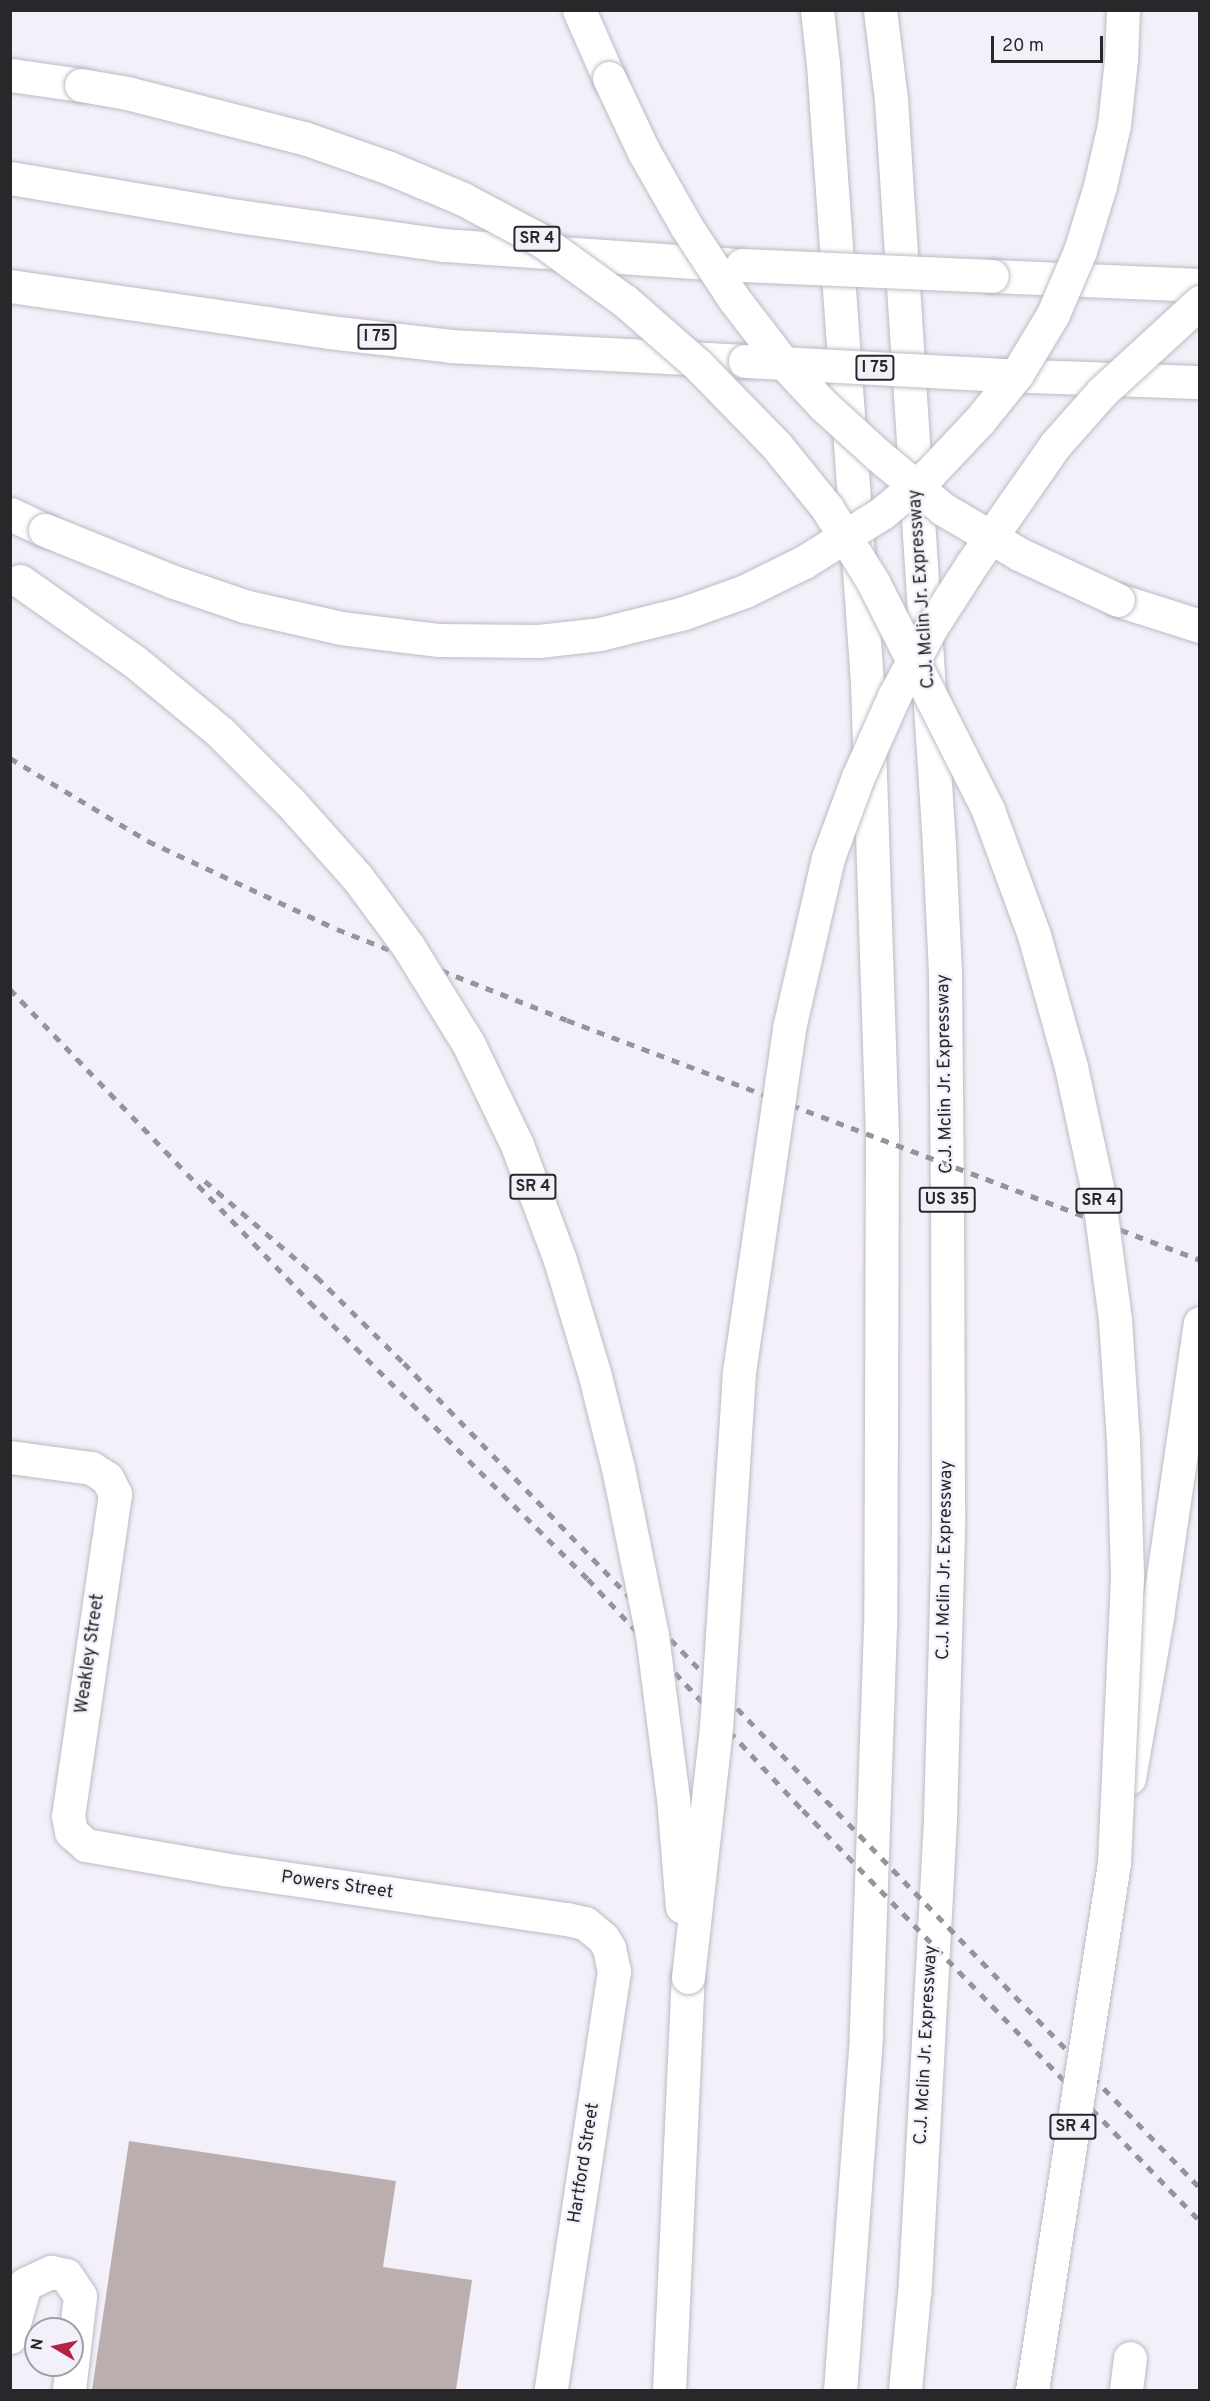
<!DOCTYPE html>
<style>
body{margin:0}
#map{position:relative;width:1210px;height:2401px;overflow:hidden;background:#f4f0fa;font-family:Overpass,sans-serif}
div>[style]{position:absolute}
.building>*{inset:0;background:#baaeae}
.roads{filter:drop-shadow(0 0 2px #bebac4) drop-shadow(0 0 2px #bebac4)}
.minor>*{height:33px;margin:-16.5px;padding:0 16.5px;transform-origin:16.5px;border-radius:16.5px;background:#fff}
.highway>*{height:33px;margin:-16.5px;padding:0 16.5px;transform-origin:16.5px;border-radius:16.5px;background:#fff}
.rail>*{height:4.5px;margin-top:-2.25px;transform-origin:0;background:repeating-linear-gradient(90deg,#96939a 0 8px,transparent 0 16px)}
.bridges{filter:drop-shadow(0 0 2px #bebac4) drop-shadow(0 0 2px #bebac4)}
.highway-bridge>*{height:33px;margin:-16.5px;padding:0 16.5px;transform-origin:16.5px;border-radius:16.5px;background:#fff}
span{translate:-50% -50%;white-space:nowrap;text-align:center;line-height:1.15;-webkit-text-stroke:4.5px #f4f0fa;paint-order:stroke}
.shield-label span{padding:2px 4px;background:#f4f0fa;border:2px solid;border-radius:4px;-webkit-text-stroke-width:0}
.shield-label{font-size:16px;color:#28272a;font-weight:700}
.street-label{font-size:18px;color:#28272a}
.frame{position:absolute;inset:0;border:12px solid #28272a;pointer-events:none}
.north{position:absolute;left:24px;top:2317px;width:60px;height:60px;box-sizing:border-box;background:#f4f0fa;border:2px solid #a2a0a7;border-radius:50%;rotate:279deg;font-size:16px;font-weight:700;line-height:24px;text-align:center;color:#28272a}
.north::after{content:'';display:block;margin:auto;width:21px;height:27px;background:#b32146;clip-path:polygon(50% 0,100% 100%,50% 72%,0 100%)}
.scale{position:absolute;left:991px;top:36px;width:112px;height:27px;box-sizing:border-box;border:3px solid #28272a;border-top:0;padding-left:8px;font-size:18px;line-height:21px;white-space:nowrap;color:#28272a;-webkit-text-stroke:4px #f4f0fa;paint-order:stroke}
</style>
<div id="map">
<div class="building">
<div style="clip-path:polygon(129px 2141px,396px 2181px,383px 2267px,472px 2280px,456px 2390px,92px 2390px)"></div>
</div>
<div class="roads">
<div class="minor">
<div style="left:10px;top:1457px;width:82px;rotate:7.7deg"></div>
<div style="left:91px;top:1468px;width:19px;rotate:32deg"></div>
<div style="left:107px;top:1478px;width:18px;rotate:63deg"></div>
<div style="left:115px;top:1494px;width:325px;rotate:98.3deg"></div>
<div style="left:68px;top:1816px;width:16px;rotate:79deg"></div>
<div style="left:71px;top:1832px;width:20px;rotate:41deg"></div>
<div style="left:86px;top:1845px;width:139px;rotate:9.9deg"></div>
<div style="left:223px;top:1869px;width:348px;rotate:8.3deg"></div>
<div style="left:567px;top:1919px;width:18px;rotate:13deg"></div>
<div style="left:585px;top:1923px;width:23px;rotate:40deg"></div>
<div style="left:603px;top:1938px;width:12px;rotate:59deg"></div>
<div style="left:609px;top:1948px;width:24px;rotate:78deg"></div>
<div style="left:614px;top:1971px;width:424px;rotate:98.6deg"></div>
<div style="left:10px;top:2337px;width:55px;rotate:-74.2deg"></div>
<div style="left:25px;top:2284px;width:29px;rotate:-25deg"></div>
<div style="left:51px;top:2272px;width:15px;rotate:11deg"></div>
<div style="left:66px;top:2275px;width:25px;rotate:56deg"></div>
<div style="left:80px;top:2296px;width:95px;rotate:96.7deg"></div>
<div style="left:1126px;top:2390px;width:32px;rotate:-83deg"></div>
</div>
<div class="highway">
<div style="left:579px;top:10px;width:74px;rotate:66.2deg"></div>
<div style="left:817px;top:10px;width:54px;rotate:83.7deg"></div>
<div style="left:823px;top:64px;width:621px;rotate:85.93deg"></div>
<div style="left:867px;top:683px;width:449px;rotate:88.1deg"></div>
<div style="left:882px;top:1132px;width:494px;rotate:90.2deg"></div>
<div style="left:880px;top:1626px;width:411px;rotate:92deg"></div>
<div style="left:866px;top:2037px;width:354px;rotate:94.2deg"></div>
<div style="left:880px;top:10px;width:90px;rotate:83deg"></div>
<div style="left:891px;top:99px;width:749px;rotate:86.32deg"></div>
<div style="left:939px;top:846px;width:128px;rotate:87.3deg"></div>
<div style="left:945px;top:974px;width:229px;rotate:89.5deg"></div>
<div style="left:947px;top:1203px;width:328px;rotate:89.8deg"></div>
<div style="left:948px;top:1531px;width:289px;rotate:91.6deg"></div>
<div style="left:940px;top:1820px;width:474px;rotate:93.1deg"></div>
<div style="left:914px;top:2293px;width:97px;rotate:95.3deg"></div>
<div style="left:10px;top:75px;width:72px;rotate:8deg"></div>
<div style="left:10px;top:178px;width:230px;rotate:9.5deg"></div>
<div style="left:237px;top:216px;width:208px;rotate:8deg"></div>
<div style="left:443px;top:245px;width:293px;rotate:3.9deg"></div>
<div style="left:992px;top:276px;width:208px;rotate:2.5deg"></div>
<div style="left:10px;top:286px;width:322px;rotate:8.2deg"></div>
<div style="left:329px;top:332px;width:123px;rotate:6.5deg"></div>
<div style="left:451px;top:346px;width:294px;rotate:2.9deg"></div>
<div style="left:1006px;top:375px;width:194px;rotate:2.1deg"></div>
<div style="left:10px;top:514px;width:38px;rotate:25deg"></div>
<div style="left:1118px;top:600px;width:86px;rotate:17.6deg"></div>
<div style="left:1129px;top:1778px;width:163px;rotate:-80.1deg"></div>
<div style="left:1157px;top:1617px;width:297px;rotate:-81.7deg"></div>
<div style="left:669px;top:2390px;width:413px;rotate:-87.4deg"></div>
</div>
</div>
<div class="rail">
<div style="left:10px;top:758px;width:161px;rotate:31deg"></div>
<div style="left:148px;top:841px;width:208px;rotate:25deg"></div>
<div style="left:337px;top:929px;width:247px;rotate:21.6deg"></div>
<div style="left:567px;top:1020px;width:677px;rotate:20.76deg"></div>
<div style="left:10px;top:989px;width:434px;rotate:46.2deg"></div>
<div style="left:310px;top:1302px;width:392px;rotate:44.9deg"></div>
<div style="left:588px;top:1579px;width:316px;rotate:47.1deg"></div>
<div style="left:803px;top:1810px;width:571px;rotate:45.99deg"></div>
<div style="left:205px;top:1181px;width:148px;rotate:40.6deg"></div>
<div style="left:317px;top:1277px;width:122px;rotate:44.7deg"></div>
<div style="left:404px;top:1363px;width:1146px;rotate:46.02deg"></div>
</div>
<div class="bridges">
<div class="highway-bridge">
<div style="left:609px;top:78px;width:82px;rotate:64.7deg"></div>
<div style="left:644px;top:152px;width:85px;rotate:60.4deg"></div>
<div style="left:686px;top:226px;width:87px;rotate:56.7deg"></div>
<div style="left:734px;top:299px;width:76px;rotate:52.5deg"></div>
<div style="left:780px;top:359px;width:63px;rotate:46.9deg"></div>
<div style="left:823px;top:405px;width:76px;rotate:42.3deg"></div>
<div style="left:879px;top:456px;width:83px;rotate:39.6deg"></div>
<div style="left:943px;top:509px;width:88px;rotate:30.6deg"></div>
<div style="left:1019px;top:554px;width:109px;rotate:24.9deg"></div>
<div style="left:81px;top:85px;width:47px;rotate:9.9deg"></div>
<div style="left:127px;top:93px;width:183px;rotate:14.3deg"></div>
<div style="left:304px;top:138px;width:88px;rotate:19.3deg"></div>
<div style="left:387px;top:167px;width:82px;rotate:22.8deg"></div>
<div style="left:463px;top:199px;width:89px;rotate:28deg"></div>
<div style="left:542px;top:241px;width:102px;rotate:35.9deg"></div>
<div style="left:625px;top:301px;width:97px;rotate:41.2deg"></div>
<div style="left:698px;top:365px;width:112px;rotate:45.7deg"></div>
<div style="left:776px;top:445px;width:81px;rotate:51deg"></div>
<div style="left:827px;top:508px;width:87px;rotate:58.1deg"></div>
<div style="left:873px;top:582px;width:255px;rotate:63.2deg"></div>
<div style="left:988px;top:810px;width:133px;rotate:69.8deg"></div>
<div style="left:1034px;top:935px;width:137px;rotate:74.3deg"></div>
<div style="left:1071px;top:1067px;width:128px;rotate:77.8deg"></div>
<div style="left:1098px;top:1192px;width:129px;rotate:82.4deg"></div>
<div style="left:1115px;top:1320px;width:120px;rotate:86.2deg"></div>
<div style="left:1123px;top:1440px;width:137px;rotate:88.3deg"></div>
<div style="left:1127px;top:1577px;width:286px;rotate:92.6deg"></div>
<div style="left:1114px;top:1863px;width:533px;rotate:98.84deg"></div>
<div style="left:742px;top:265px;width:250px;rotate:2.5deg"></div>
<div style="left:745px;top:361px;width:261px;rotate:3.1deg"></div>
<div style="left:45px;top:530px;width:139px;rotate:22deg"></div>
<div style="left:174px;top:582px;width:74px;rotate:18.9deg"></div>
<div style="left:244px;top:606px;width:99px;rotate:12.8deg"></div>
<div style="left:341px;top:628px;width:99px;rotate:7deg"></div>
<div style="left:439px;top:640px;width:100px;rotate:0.6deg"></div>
<div style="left:539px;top:641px;width:61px;rotate:-6.5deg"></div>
<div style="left:600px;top:634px;width:87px;rotate:-14deg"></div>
<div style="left:684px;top:613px;width:65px;rotate:-19.8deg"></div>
<div style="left:745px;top:591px;width:66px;rotate:-26.2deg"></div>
<div style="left:804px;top:562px;width:92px;rotate:-32.1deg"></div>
<div style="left:882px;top:513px;width:62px;rotate:-39.8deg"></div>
<div style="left:930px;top:473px;width:73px;rotate:-46.7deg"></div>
<div style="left:980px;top:420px;width:59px;rotate:-51.2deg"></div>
<div style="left:1017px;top:374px;width:70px;rotate:-59deg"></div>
<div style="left:1053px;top:314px;width:69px;rotate:-66.8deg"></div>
<div style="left:1080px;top:251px;width:68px;rotate:-72.9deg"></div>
<div style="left:1100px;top:186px;width:63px;rotate:-77.1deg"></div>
<div style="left:1114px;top:125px;width:65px;rotate:-83.9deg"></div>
<div style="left:1121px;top:60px;width:50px;rotate:-87.7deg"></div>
<div style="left:20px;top:581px;width:139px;rotate:35.1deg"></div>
<div style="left:134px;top:661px;width:112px;rotate:39.5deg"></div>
<div style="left:220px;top:732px;width:100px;rotate:45deg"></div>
<div style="left:291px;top:803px;width:99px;rotate:48.3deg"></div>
<div style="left:357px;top:877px;width:86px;rotate:53.5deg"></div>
<div style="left:408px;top:946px;width:114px;rotate:58.3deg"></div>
<div style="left:468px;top:1043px;width:113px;rotate:64.3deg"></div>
<div style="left:517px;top:1145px;width:123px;rotate:69.5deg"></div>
<div style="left:560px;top:1260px;width:121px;rotate:73.2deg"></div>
<div style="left:595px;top:1376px;width:95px;rotate:76deg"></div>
<div style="left:618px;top:1468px;width:170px;rotate:78.5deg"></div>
<div style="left:652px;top:1635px;width:164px;rotate:82.7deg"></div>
<div style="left:673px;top:1798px;width:109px;rotate:85.3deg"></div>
<div style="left:688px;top:1977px;width:251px;rotate:-83.6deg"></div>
<div style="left:716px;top:1728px;width:357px;rotate:-86.3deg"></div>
<div style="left:739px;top:1372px;width:348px;rotate:-81.7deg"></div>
<div style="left:789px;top:1028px;width:174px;rotate:-77.1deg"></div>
<div style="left:828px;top:858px;width:86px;rotate:-69.7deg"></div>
<div style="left:858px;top:777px;width:89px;rotate:-66deg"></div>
<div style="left:894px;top:696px;width:80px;rotate:-61.5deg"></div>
<div style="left:932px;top:626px;width:74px;rotate:-57.2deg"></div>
<div style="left:972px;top:564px;width:145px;rotate:-55.1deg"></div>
<div style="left:1055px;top:445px;width:71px;rotate:-48.4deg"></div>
<div style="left:1102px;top:392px;width:133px;rotate:-42.6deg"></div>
</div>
</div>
<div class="shield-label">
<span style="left:537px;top:239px">SR 4</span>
<span style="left:377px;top:337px">I 75</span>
<span style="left:875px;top:368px">I 75</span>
<span style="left:533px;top:1187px">SR 4</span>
<span style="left:947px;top:1200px">US 35</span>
<span style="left:1099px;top:1201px">SR 4</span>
<span style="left:1073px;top:2127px">SR 4</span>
</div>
<div class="street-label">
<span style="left:923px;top:589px;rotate:-94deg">C.J. Mclin Jr. Expressway</span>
<span style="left:946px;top:1074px;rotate:-91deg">C.J. Mclin Jr. Expressway</span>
<span style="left:946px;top:1560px;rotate:-89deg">C.J. Mclin Jr. Expressway</span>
<span style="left:91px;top:1654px;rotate:-82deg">Weakley Street</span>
<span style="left:337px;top:1886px;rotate:8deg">Powers Street</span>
<span style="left:927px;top:2045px;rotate:-87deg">C.J. Mclin Jr. Expressway</span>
<span style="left:585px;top:2163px;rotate:-81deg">Hartford Street</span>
</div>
<div class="frame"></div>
<div class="north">N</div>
<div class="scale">20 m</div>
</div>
